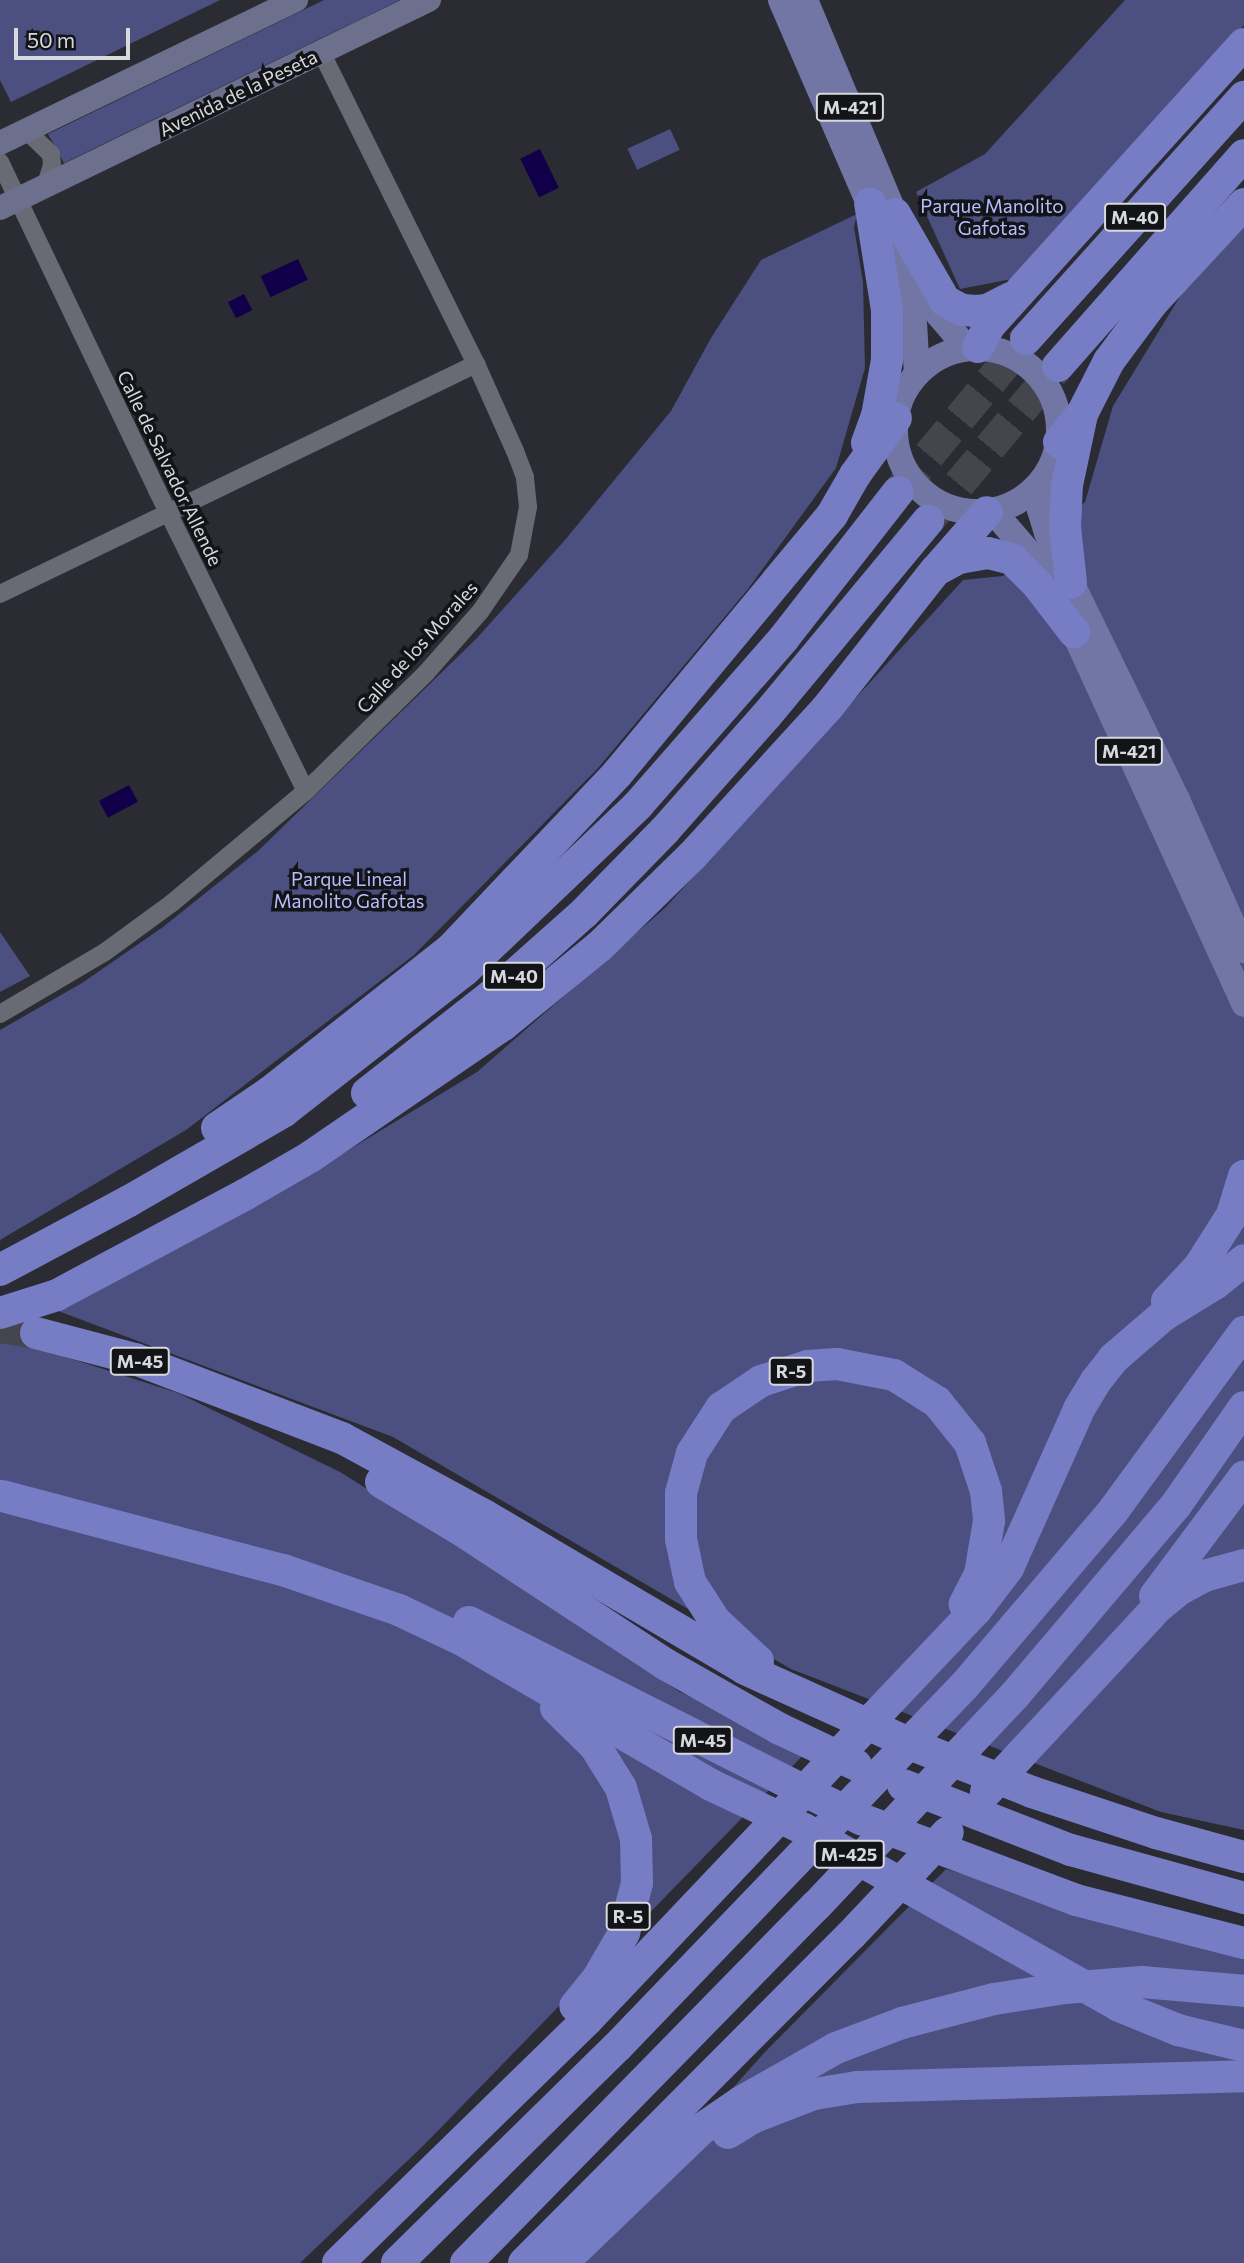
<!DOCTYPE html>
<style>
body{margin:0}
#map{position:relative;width:1244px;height:2263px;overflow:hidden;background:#2a2b33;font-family:Commissioner,sans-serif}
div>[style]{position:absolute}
.green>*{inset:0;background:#4c5081;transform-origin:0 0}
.water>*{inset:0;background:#110049;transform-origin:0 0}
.highway-tunnel>*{height:32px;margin-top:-16px;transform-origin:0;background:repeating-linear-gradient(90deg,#44454d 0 32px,transparent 0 48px)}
.street>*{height:18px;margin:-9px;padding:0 9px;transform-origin:9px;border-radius:9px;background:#696b74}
.secondary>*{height:24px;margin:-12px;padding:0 12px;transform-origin:12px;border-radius:12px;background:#6d708c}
.primary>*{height:26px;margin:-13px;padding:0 13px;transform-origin:13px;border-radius:13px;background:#7176a4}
.primary>.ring{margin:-13px;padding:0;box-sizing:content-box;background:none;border:26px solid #7176a4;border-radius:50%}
.highway>*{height:32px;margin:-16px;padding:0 16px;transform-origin:16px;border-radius:16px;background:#767dc4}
span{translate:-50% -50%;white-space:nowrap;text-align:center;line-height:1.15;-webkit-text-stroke:7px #131417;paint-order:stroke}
.shield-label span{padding:2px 5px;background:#131417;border:2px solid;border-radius:5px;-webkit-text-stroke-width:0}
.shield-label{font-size:18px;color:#d8d9de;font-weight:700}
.street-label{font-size:19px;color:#d8d9de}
.park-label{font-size:19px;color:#b7beff}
.scale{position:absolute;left:14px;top:28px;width:116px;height:32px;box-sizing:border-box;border:4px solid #d8d9de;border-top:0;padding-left:9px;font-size:21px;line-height:24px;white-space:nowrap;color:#d8d9de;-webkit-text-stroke:5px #131417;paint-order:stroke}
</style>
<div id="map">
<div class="green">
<div style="clip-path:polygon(0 0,220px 0,11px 102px,0 80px)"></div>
<div style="clip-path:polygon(324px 0,400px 0,64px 163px,48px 134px)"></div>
<div style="clip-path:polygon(1125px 0,1244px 0,1244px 25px,1017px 278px,960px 289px,916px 192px,985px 154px)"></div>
<div style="left:670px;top:129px;width:23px;height:47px;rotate:65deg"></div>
<div style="clip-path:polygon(857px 214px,854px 227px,863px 282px,865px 368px,836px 468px,748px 589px,599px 767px,414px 955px,186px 1130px,0 1240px,0 1030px,82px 983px,163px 927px,258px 851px,477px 638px,565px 540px,671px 411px,711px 338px,761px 260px)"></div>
<div style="clip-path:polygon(1244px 227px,1244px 1830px,1161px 1812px,791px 1669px,393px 1437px,53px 1309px,278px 1193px,477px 1072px,665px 908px,963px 580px,1003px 576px,1085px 502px,1113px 406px,1184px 290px)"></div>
<div style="clip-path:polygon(0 932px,30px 976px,0 992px)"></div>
<div style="clip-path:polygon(0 1336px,178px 1393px,340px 1472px,495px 1569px,680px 1692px,807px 1751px,425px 2144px,300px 2263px,0 2263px)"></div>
<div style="clip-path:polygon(946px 1869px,1178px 1940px,1244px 1950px,1244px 2263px,577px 2263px,765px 2052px)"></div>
</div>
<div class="water">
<div style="left:540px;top:149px;width:43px;height:22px;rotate:64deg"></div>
<div style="left:298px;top:259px;width:23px;height:41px;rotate:65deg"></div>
<div style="left:244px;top:294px;width:18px;height:18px;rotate:63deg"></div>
<div style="left:129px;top:785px;width:19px;height:34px;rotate:62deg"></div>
</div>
<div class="highway-tunnel">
<div style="left:898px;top:492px;width:199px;rotate:-50.1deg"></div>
<div style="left:928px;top:521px;width:202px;rotate:-50deg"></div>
<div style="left:0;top:1327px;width:36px;rotate:9deg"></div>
</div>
<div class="street">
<div style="left:27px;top:131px;width:33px;rotate:44deg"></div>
<div style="left:51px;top:154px;width:11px;rotate:85deg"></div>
<div style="left:52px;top:165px;width:21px;rotate:107deg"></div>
<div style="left:0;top:162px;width:364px;rotate:64.4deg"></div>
<div style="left:157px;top:490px;width:336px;rotate:63.7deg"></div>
<div style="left:0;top:594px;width:529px;rotate:-25.79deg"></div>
<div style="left:0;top:1014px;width:122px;rotate:-30.6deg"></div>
<div style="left:105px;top:952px;width:83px;rotate:-36.2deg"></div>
<div style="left:172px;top:903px;width:175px;rotate:-39.9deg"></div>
<div style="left:306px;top:791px;width:168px;rotate:-44.5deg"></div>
<div style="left:426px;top:673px;width:81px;rotate:-48.5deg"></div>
<div style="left:480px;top:612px;width:69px;rotate:-55.6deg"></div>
<div style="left:519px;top:555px;width:49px;rotate:-79.4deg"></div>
<div style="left:528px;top:507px;width:30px;rotate:-96deg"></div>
<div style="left:525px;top:477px;width:28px;rotate:-111deg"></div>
<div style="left:515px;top:451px;width:95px;rotate:-114.1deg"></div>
<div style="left:476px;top:364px;width:348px;rotate:-116.4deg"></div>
</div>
<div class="secondary">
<div style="left:0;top:143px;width:329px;rotate:-25.8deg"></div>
<div style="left:0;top:208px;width:477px;rotate:-25.9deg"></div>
</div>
<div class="primary">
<div style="left:781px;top:0;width:332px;rotate:66.6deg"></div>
<div style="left:913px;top:305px;width:69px;rotate:86.7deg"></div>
<div style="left:805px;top:0;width:251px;rotate:67.3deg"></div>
<div style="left:923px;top:284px;width:35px;rotate:63deg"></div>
<div style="left:939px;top:315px;width:43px;rotate:49.7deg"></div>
<div class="ring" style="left:895px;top:348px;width:138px;height:138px"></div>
<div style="left:1041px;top:483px;width:27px;rotate:92deg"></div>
<div style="left:1040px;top:510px;width:24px;rotate:73deg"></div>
<div style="left:1047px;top:533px;width:299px;rotate:64deg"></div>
<div style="left:1178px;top:802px;width:162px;rotate:66deg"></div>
<div style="left:993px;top:511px;width:66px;rotate:49.3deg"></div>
<div style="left:1036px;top:561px;width:81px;rotate:61.8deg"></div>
<div style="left:1074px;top:632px;width:409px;rotate:65.4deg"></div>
</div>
<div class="highway">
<div style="left:895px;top:214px;width:100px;rotate:60.1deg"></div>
<div style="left:945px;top:301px;width:19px;rotate:28deg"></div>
<div style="left:962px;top:310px;width:14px;rotate:4deg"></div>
<div style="left:976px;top:311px;width:11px;rotate:-5deg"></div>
<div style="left:987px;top:310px;width:27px;rotate:-27deg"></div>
<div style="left:1026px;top:339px;width:326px;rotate:-48deg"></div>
<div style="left:978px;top:347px;width:24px;rotate:-62deg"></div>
<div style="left:989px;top:326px;width:380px;rotate:-47.9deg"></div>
<div style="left:1058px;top:366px;width:281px;rotate:-48.6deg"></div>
<div style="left:1059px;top:442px;width:38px;rotate:-51deg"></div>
<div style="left:1083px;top:412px;width:57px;rotate:-63deg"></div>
<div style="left:1109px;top:361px;width:72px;rotate:-53.4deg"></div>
<div style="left:1152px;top:303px;width:135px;rotate:-47.1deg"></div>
<div style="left:867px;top:443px;width:29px;rotate:-70deg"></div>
<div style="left:877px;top:416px;width:57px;rotate:-79.9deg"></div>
<div style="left:887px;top:360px;width:50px;rotate:-90deg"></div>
<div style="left:887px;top:310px;width:108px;rotate:-99deg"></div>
<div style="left:940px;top:568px;width:21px;rotate:-28deg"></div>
<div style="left:959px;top:558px;width:29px;rotate:-10deg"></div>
<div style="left:988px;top:553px;width:25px;rotate:14deg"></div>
<div style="left:1012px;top:559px;width:35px;rotate:45deg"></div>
<div style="left:1037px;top:584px;width:61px;rotate:52.4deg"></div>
<div style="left:1071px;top:583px;width:56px;rotate:-96.1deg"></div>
<div style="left:1065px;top:527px;width:42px;rotate:-87.3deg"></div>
<div style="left:1067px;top:485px;width:67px;rotate:-78deg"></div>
<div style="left:367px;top:1093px;width:159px;rotate:-38.1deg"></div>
<div style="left:492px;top:995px;width:123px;rotate:-41.7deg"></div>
<div style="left:584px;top:913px;width:116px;rotate:-45.7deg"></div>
<div style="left:665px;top:830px;width:152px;rotate:-48.5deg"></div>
<div style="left:766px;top:716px;width:254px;rotate:-50.3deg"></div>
<div style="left:217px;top:1128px;width:64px;rotate:-34.2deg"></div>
<div style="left:270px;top:1092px;width:231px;rotate:-38.3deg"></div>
<div style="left:451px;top:949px;width:241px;rotate:-46.5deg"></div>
<div style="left:617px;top:774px;width:337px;rotate:-50.3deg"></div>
<div style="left:832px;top:515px;width:46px;rotate:-60.1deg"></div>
<div style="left:855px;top:475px;width:70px;rotate:-54.3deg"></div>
<div style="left:0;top:1270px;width:146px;rotate:-28.1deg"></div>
<div style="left:129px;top:1201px;width:178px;rotate:-30deg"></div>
<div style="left:283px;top:1112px;width:231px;rotate:-38deg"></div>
<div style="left:465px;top:970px;width:239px;rotate:-43.6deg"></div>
<div style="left:638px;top:805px;width:222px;rotate:-48.8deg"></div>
<div style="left:784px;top:638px;width:185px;rotate:-52deg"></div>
<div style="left:1167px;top:1301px;width:47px;rotate:-46.7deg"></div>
<div style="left:1199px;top:1267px;width:62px;rotate:-57.6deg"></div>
<div style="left:1232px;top:1215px;width:41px;rotate:-72.9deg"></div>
<div style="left:0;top:1313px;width:60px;rotate:-17.5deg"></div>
<div style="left:57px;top:1295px;width:214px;rotate:-28.1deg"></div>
<div style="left:246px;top:1194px;width:74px;rotate:-30deg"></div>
<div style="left:310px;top:1157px;width:234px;rotate:-34.4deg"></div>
<div style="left:503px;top:1025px;width:125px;rotate:-39.2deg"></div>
<div style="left:600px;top:946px;width:129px;rotate:-44.4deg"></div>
<div style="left:692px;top:856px;width:202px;rotate:-47.6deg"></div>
<div style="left:828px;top:707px;width:174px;rotate:-51.8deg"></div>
<div style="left:936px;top:570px;width:77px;rotate:-48.7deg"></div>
<div style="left:36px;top:1333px;width:102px;rotate:14.7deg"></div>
<div style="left:135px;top:1359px;width:222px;rotate:20.9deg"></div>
<div style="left:342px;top:1438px;width:162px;rotate:28.5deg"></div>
<div style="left:484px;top:1515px;width:303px;rotate:30.5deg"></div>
<div style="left:745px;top:1669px;width:192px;rotate:24.3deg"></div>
<div style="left:920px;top:1748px;width:120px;rotate:21.4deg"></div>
<div style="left:1032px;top:1792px;width:131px;rotate:18.3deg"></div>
<div style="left:1156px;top:1833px;width:91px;rotate:15.3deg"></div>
<div style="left:381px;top:1482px;width:93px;rotate:31deg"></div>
<div style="left:461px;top:1530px;width:244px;rotate:33.3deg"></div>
<div style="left:665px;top:1664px;width:132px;rotate:29.5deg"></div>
<div style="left:780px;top:1729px;width:84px;rotate:25.3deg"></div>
<div style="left:2px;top:1496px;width:291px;rotate:14.8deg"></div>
<div style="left:283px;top:1570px;width:123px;rotate:19deg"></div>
<div style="left:399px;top:1610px;width:70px;rotate:25.5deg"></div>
<div style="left:462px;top:1640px;width:288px;rotate:30.2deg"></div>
<div style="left:711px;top:1785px;width:103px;rotate:25.3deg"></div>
<div style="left:804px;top:1829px;width:361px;rotate:29.3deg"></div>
<div style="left:1119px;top:2006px;width:64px;rotate:22.1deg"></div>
<div style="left:1178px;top:2030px;width:68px;rotate:13.6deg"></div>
<div style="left:1155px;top:1596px;width:149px;rotate:-53.2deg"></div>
<div style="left:469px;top:1622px;width:439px;rotate:26.7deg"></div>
<div style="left:861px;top:1819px;width:230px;rotate:20.6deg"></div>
<div style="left:1076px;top:1900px;width:173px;rotate:14.4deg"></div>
<div style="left:758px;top:1661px;width:59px;rotate:-137.1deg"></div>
<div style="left:715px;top:1621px;width:46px;rotate:-122.7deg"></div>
<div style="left:690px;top:1582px;width:44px;rotate:-101.8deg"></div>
<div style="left:681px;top:1539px;width:46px;rotate:-90deg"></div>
<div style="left:681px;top:1493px;width:41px;rotate:-74.6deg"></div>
<div style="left:692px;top:1453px;width:54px;rotate:-57.2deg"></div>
<div style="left:721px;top:1408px;width:48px;rotate:-34deg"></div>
<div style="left:761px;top:1381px;width:49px;rotate:-17.7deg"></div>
<div style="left:808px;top:1366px;width:29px;rotate:-4deg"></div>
<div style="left:837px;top:1364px;width:58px;rotate:10.9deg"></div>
<div style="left:894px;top:1375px;width:51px;rotate:32.1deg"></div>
<div style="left:937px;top:1402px;width:53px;rotate:51.2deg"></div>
<div style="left:970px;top:1443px;width:51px;rotate:71.6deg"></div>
<div style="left:986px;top:1491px;width:30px;rotate:84deg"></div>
<div style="left:989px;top:1521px;width:54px;rotate:99.6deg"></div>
<div style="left:980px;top:1574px;width:34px;rotate:117deg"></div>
<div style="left:556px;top:1708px;width:54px;rotate:44.3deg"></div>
<div style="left:595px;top:1746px;width:49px;rotate:58.2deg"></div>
<div style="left:621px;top:1788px;width:53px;rotate:73.6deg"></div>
<div style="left:636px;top:1839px;width:44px;rotate:88.7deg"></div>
<div style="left:637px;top:1883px;width:52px;rotate:104.6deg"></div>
<div style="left:624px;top:1933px;width:52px;rotate:120deg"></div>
<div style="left:598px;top:1978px;width:36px;rotate:129deg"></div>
<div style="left:903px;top:1785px;width:180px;rotate:21.2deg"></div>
<div style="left:1071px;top:1850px;width:180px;rotate:15.5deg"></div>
<div style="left:986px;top:1792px;width:254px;rotate:-47.1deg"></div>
<div style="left:1159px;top:1606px;width:27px;rotate:-39deg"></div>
<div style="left:1180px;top:1589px;width:27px;rotate:-28deg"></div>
<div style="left:1204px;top:1576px;width:41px;rotate:-15.4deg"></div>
<div style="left:728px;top:2133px;width:28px;rotate:-32deg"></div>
<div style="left:752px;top:2118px;width:66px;rotate:-21.2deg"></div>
<div style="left:814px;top:2094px;width:44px;rotate:-9.2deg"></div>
<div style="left:857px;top:2087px;width:387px;rotate:-1.6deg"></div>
<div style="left:338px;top:2263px;width:348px;rotate:-44.3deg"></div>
<div style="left:587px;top:2020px;width:565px;rotate:-46.51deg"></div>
<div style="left:976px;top:1610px;width:53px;rotate:-52.7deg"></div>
<div style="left:1008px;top:1568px;width:174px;rotate:-65.9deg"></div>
<div style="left:1079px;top:1409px;width:33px;rotate:-59deg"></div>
<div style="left:1096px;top:1381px;width:29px;rotate:-52deg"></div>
<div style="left:1114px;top:1358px;width:66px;rotate:-40.7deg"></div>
<div style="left:1164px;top:1315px;width:61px;rotate:-31.6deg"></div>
<div style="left:1216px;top:1283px;width:36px;rotate:-39deg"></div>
<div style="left:397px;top:2263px;width:308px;rotate:-44.5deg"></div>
<div style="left:617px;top:2047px;width:502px;rotate:-46.13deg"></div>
<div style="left:965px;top:1685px;width:228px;rotate:-49.6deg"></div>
<div style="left:1113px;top:1511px;width:222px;rotate:-53.8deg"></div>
<div style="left:466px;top:2263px;width:500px;rotate:-45.6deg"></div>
<div style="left:816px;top:1906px;width:289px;rotate:-46.7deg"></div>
<div style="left:1014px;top:1696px;width:250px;rotate:-49.7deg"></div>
<div style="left:1176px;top:1505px;width:119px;rotate:-55.2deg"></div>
<div style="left:524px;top:2263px;width:463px;rotate:-45.1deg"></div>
<div style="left:851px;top:1935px;width:141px;rotate:-46.7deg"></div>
<div style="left:562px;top:2263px;width:192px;rotate:-43.9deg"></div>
<div style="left:700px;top:2130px;width:50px;rotate:-34.3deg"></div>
<div style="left:741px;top:2102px;width:109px;rotate:-29.6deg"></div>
<div style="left:836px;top:2048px;width:71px;rotate:-20.7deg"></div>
<div style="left:902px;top:2023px;width:95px;rotate:-14.6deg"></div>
<div style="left:994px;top:1999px;width:72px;rotate:-8.8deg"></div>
<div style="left:1065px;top:1988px;width:77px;rotate:-4.5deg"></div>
<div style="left:1142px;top:1982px;width:102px;rotate:5deg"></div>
</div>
<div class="shield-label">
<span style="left:850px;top:107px">M-421</span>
<span style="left:1135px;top:217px">M-40</span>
<span style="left:1129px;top:751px">M-421</span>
<span style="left:514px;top:976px">M-40</span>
<span style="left:140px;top:1361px">M-45</span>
<span style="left:791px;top:1371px">R-5</span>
<span style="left:703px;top:1740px">M-45</span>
<span style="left:849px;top:1854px">M-425</span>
<span style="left:628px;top:1916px">R-5</span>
</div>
<div class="street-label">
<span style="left:238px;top:93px;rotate:-26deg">Avenida de la Peseta</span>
<span style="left:170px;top:468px;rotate:64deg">Calle de Salvador Allende</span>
<span style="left:417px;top:647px;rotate:-48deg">Calle de los Morales</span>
</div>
<div class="park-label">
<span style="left:992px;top:217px">Parque Manolito<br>Gafotas</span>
<span style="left:349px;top:890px">Parque Lineal<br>Manolito Gafotas</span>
</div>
<div class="scale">50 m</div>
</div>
